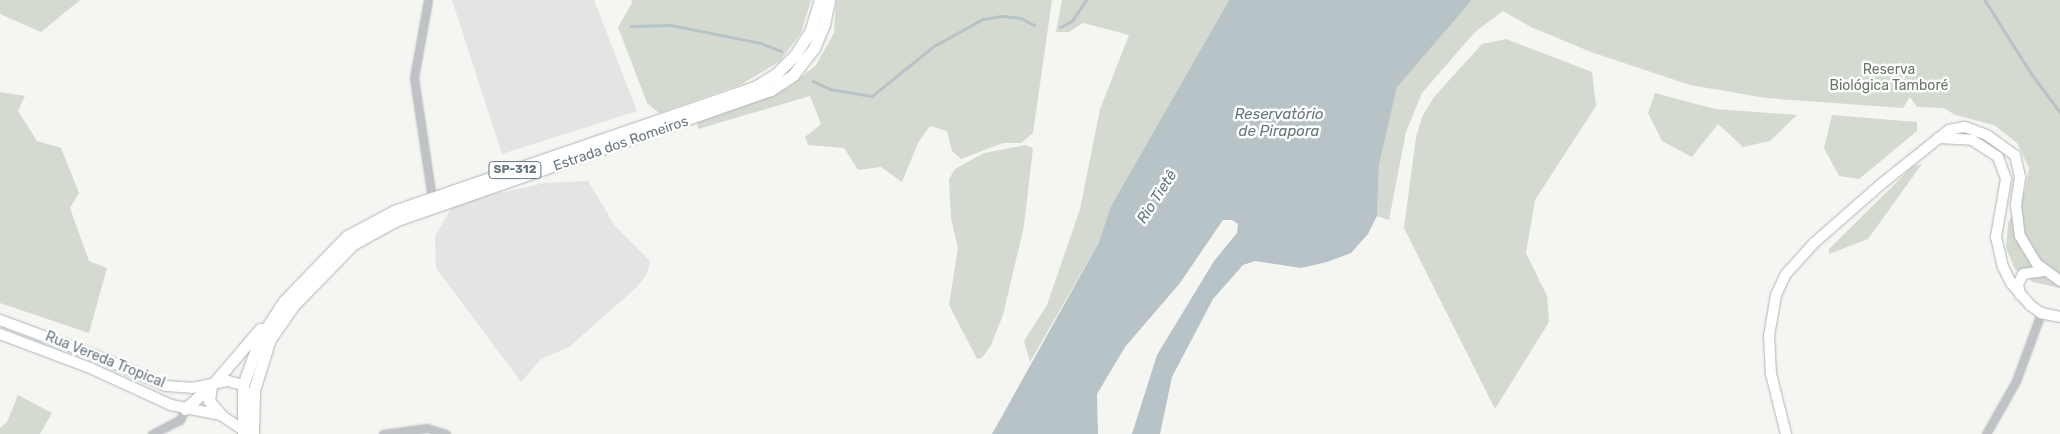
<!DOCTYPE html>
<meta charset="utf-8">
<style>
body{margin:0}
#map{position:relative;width:2060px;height:434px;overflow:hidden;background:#f5f5f2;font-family:Rubik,sans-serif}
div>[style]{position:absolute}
.built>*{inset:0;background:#e3e4e3}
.green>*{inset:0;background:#d5dad1}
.water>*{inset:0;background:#b8c3c7}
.stream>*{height:2.5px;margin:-1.25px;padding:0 1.25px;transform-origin:1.25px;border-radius:1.25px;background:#b8c3c7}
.roads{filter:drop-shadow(0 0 1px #afb5b9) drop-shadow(0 0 1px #afb5b9)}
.street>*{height:7px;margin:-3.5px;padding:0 3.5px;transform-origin:3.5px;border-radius:3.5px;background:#bfc3c6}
.secondary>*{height:10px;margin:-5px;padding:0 5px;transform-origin:5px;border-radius:5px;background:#fff}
.primary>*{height:11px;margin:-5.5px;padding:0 5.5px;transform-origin:5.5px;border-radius:5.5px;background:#fff}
span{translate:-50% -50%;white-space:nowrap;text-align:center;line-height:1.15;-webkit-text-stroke:5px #fff;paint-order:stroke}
.shield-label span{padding:1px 4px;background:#fff;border:1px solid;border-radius:4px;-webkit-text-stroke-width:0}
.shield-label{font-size:12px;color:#667681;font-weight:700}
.park-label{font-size:14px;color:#697964}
.street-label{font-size:14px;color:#667681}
.water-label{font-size:15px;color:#62777e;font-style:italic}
</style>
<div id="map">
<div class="built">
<div style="clip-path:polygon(452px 0,594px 0,637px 111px,502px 154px)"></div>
<div style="clip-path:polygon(588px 181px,615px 226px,650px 261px,647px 274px,637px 287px,569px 347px,541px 359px,521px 382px,436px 268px,435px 236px,451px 209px,463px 201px,545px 183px)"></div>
</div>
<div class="green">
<div style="clip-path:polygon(0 0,80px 0,41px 32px,0 14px)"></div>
<div style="clip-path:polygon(631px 0,811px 0,801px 33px,780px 61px,742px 84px,659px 113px,647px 103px,618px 27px,632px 3px)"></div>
<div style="clip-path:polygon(836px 0,1052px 0,1033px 133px,1021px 143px,1003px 143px,961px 159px,952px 151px,947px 131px,930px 126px,918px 143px,902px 182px,881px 167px,858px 170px,844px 148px,808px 145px,805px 137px,821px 124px,810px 96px,698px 129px,697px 122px,788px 88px,816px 65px,834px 33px)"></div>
<div style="clip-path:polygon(1062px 0,1229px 0,1111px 206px,1098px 244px,1030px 362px,1024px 341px,1047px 305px,1080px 209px,1100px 109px,1129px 35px,1083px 23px,1069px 32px,1056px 32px)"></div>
<div style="clip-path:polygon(1472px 0,2060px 0,2060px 288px,2033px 282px,2015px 269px,2006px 248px,2008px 223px,2025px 190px,2029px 168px,2017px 143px,1994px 125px,1955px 115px,1944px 108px,1917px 107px,1910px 97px,1903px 108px,1766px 98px,1690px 85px,1591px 52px,1531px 27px,1503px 11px,1475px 32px,1422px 93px,1406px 132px,1389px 220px,1377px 216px,1379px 165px,1397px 86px)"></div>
<div style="clip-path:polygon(1506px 39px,1592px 72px,1596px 106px,1535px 200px,1526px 253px,1547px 296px,1549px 322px,1495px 409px,1404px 228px,1416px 137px,1422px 117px,1434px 97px,1482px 44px)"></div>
<div style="clip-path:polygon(0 92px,25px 96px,18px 111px,37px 141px,61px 148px,79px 193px,70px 208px,89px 261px,107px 268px,89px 333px,0 303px)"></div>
<div style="clip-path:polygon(1655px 93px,1715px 109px,1797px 115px,1770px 141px,1743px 147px,1718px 124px,1692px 157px,1662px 141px,1648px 113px)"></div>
<div style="clip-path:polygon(1832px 115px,1917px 122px,1917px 131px,1859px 179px,1839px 176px,1824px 148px)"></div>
<div style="clip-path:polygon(1026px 145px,1033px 148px,1024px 226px,1003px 315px,991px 345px,982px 358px,977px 359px,949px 305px,958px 248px,951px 218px,949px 179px,955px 169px,984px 153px)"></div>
<div style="clip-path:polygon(1922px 164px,1868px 239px,1829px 254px,1829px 249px,1913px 166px)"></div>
<div style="clip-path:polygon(18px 395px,52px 413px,40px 434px,0 434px,0 428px,7px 422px)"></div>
</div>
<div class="water">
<div style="clip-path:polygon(1229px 0,1472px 0,1397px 87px,1379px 165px,1377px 216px,1368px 234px,1351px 253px,1327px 262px,1301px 268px,1255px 261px,1243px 265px,1213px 299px,1172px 377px,1160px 434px,1132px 434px,1157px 355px,1214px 261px,1237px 233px,1238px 224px,1232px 220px,1223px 220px,1180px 283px,1125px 347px,1097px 394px,1098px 434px,992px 434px,1098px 244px,1111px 206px)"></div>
</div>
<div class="stream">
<div style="left:1985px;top:0;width:86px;rotate:57.8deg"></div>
<div style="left:2031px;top:73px;width:49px;rotate:53.4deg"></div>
<div style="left:631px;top:26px;width:40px;rotate:-1.4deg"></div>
<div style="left:671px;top:25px;width:92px;rotate:11.3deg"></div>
<div style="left:761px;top:43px;width:22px;rotate:22deg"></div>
<div style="left:1060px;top:27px;width:13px;rotate:-27deg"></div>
<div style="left:1072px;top:21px;width:25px;rotate:-56deg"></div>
<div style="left:813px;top:81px;width:19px;rotate:25deg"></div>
<div style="left:830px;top:89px;width:43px;rotate:9.5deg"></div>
<div style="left:872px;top:96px;width:80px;rotate:-38.9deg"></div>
<div style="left:934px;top:46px;width:56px;rotate:-28.9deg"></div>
<div style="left:983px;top:19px;width:20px;rotate:-9deg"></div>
<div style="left:1003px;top:16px;width:18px;rotate:6deg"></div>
<div style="left:1021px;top:18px;width:15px;rotate:28deg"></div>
</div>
<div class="roads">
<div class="street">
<div style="left:428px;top:0;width:79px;rotate:100.2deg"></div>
<div style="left:414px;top:78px;width:121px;rotate:81.5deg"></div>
<div style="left:152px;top:434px;width:31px;rotate:-27deg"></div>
<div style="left:180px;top:420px;width:12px;rotate:-66deg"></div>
<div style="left:383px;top:434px;width:44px;rotate:-7.8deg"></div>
<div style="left:427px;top:428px;width:20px;rotate:18deg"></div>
<div style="left:1986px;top:434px;width:61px;rotate:-60.5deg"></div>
<div style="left:2016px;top:381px;width:72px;rotate:-69.8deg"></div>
</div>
<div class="secondary">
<div style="left:1938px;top:138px;width:34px;rotate:3deg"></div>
<div style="left:1972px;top:140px;width:31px;rotate:33deg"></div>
<div style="left:1998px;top:157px;width:23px;rotate:70deg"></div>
<div style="left:2006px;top:179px;width:59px;rotate:99.8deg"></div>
<div style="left:1996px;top:237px;width:31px;rotate:77deg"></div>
<div style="left:2003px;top:267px;width:18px;rotate:63deg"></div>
<div style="left:2011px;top:283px;width:29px;rotate:49deg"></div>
<div style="left:2030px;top:305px;width:14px;rotate:36deg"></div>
<div style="left:2041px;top:313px;width:19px;rotate:12deg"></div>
<div style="left:2020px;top:295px;width:11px;rotate:-100deg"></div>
<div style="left:2018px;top:284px;width:11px;rotate:-63deg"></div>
<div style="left:2023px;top:274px;width:21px;rotate:-8deg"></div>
<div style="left:0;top:320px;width:103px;rotate:20.4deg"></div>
<div style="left:97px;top:356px;width:75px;rotate:23.5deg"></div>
<div style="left:166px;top:386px;width:26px;rotate:4deg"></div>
<div style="left:192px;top:388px;width:37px;rotate:-11deg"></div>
<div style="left:228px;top:381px;width:16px;rotate:15deg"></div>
<div style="left:0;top:334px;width:94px;rotate:20.6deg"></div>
<div style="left:88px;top:367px;width:91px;rotate:24.6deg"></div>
<div style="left:171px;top:405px;width:51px;rotate:11.3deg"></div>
<div style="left:221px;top:415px;width:27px;rotate:34deg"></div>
<div style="left:1786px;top:434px;width:62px;rotate:-104deg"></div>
<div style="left:1771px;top:374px;width:38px;rotate:-93deg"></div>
<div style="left:1769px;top:336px;width:42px;rotate:-80.3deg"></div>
<div style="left:1776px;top:295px;width:23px;rotate:-65deg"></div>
<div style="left:1786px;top:274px;width:42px;rotate:-47.9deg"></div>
<div style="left:1814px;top:243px;width:88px;rotate:-41.3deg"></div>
<div style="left:1880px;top:185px;width:88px;rotate:-38.6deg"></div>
<div style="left:1949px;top:130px;width:16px;rotate:-11deg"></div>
<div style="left:1965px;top:127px;width:23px;rotate:20deg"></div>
<div style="left:1987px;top:135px;width:34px;rotate:36deg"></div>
<div style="left:2015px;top:155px;width:23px;rotate:77deg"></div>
<div style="left:2020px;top:177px;width:28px;rotate:98deg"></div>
<div style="left:2016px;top:205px;width:31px;rotate:83deg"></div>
<div style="left:2020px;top:236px;width:33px;rotate:59deg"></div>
<div style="left:2037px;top:264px;width:29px;rotate:36deg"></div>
</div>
<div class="primary">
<div style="left:211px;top:386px;width:15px;rotate:98deg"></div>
<div style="left:209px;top:401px;width:18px;rotate:49deg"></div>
<div style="left:185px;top:409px;width:36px;rotate:-42deg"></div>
<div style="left:212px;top:385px;width:74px;rotate:-49.4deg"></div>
<div style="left:243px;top:434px;width:49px;rotate:-90deg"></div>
<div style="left:243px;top:385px;width:50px;rotate:-70.1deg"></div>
<div style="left:260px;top:338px;width:44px;rotate:-57deg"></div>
<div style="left:284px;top:301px;width:91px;rotate:-45.9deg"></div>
<div style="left:347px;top:236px;width:53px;rotate:-28deg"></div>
<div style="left:394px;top:211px;width:382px;rotate:-19deg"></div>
<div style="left:755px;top:87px;width:25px;rotate:-32deg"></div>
<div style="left:776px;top:74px;width:27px;rotate:-45deg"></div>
<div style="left:795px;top:55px;width:27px;rotate:-57deg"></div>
<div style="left:810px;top:32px;width:34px;rotate:-73deg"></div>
<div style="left:253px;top:434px;width:44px;rotate:-88.7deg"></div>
<div style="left:254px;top:390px;width:53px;rotate:-72.6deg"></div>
<div style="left:270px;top:339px;width:39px;rotate:-55deg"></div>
<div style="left:292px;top:307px;width:88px;rotate:-45.9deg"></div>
<div style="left:353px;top:244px;width:50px;rotate:-28.6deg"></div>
<div style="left:397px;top:220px;width:396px;rotate:-19.2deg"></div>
<div style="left:771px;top:90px;width:27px;rotate:-34deg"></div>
<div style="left:793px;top:75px;width:34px;rotate:-52deg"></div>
<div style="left:814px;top:48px;width:26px;rotate:-67deg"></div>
<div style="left:824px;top:24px;width:25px;rotate:-78deg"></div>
</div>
</div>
<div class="shield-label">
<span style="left:515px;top:170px">SP-312</span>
</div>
<div class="park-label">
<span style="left:1889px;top:78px">Reserva<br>Biológica Tamboré</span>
</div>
<div class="street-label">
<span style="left:621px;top:144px;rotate:-19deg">Estrada dos Romeiros</span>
<span style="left:105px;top:360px;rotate:22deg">Rua Vereda Tropical</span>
</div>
<div class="water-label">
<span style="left:1279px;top:123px">Reservatório<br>de Pirapora</span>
<span style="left:1157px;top:197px;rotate:-57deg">Rio Tietê</span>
</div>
</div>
